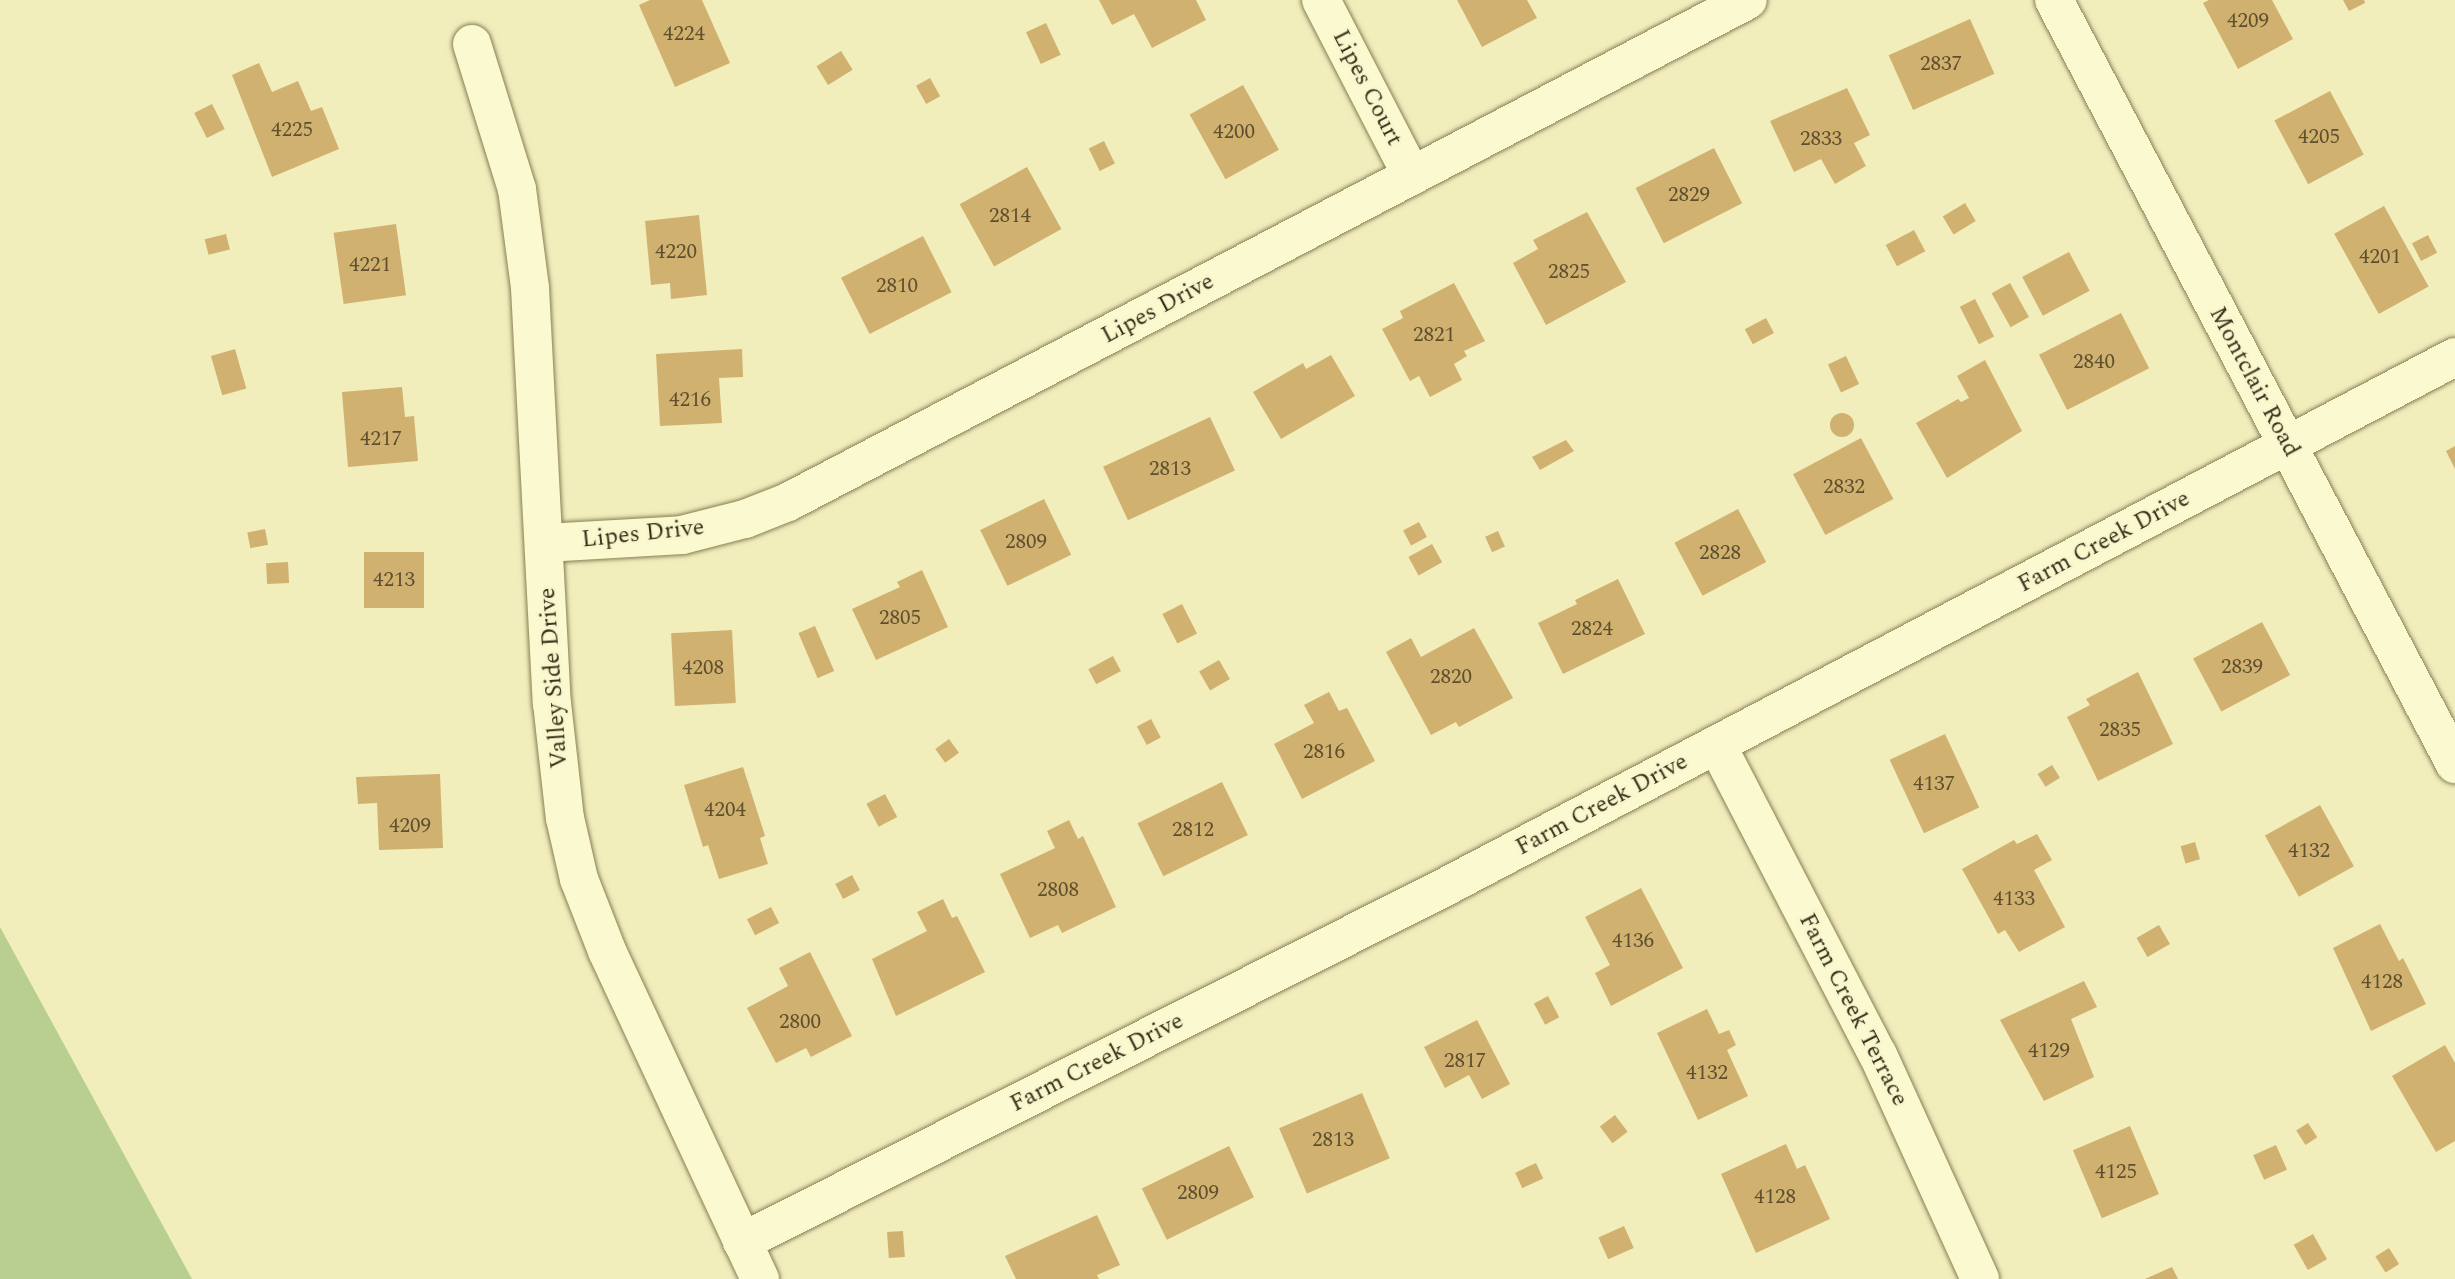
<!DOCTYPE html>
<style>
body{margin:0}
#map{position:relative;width:2455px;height:1279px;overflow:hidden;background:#f1eebc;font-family:Spectral,serif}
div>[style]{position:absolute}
.green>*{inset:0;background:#b8cf90}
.building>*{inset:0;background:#d1b16f;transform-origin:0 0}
.round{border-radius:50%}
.roads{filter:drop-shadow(0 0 2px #897e54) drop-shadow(0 0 2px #897e54)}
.minor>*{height:38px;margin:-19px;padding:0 19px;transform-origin:19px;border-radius:19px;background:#fbf9cf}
span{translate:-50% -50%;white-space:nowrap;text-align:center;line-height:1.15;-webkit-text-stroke:5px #f8f6cc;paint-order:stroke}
.number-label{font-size:21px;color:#5e502f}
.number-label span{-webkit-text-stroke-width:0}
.street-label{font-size:24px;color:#372f1a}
</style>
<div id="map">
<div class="green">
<div style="clip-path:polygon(0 927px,192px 1279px,0 1279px)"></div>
</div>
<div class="building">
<div style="clip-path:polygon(650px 0,702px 0,730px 63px,675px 87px,639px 5px)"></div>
<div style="clip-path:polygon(1099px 0,1196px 0,1206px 20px,1152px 48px,1134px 14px,1112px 25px)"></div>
<div style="clip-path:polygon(1457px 0,1527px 0,1537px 18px,1482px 47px)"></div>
<div style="clip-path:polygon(2209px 0,2272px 0,2293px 39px,2238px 69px,2203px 3px)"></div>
<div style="clip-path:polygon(2343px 0,2364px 0,2365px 3px,2349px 11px)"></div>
<div style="left:1970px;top:19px;width:60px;height:89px;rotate:66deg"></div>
<div style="left:1046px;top:23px;width:35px;height:22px;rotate:65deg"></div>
<div style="left:841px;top:51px;width:22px;height:29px;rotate:58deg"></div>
<div style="clip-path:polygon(259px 63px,272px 92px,298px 81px,311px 111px,322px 107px,339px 149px,272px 177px,232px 75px)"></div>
<div style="left:930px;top:78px;width:21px;height:16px;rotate:61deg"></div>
<div style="left:1243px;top:85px;width:74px;height:61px;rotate:61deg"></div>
<div style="clip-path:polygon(1847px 88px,1870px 135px,1854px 143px,1866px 166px,1835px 184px,1821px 159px,1794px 172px,1770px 121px)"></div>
<div style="left:2330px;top:91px;width:72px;height:63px;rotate:62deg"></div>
<div style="left:212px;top:104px;width:28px;height:20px;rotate:63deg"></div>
<div style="left:1104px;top:141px;width:25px;height:17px;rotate:64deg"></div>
<div style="left:1714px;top:148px;width:62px;height:88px;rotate:63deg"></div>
<div style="left:1027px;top:167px;width:71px;height:77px;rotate:61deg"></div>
<div style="left:1965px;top:203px;width:21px;height:26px;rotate:59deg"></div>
<div style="left:2384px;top:206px;width:92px;height:57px;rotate:61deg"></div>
<div style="clip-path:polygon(1587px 212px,1626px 282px,1546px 325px,1513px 263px,1538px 249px,1533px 240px)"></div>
<div style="clip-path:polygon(699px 215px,707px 295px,671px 299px,670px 283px,651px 285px,645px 221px)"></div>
<div style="left:396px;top:224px;width:72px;height:63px;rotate:82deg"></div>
<div style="left:1914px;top:230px;width:24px;height:32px;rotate:62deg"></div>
<div style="left:226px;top:234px;width:16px;height:22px;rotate:76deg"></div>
<div style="left:2428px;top:235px;width:20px;height:18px;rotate:63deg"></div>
<div style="left:923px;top:236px;width:63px;height:92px;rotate:63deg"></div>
<div style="left:2069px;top:252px;width:44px;height:53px;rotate:62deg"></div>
<div style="clip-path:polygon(1454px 283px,1485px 341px,1464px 351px,1467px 356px,1454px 364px,1462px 380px,1430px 397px,1419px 376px,1410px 381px,1382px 329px,1403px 318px,1400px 311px)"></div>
<div style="left:2010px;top:283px;width:39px;height:21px;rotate:61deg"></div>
<div style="left:1975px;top:299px;width:42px;height:17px;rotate:63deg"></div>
<div style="left:2121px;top:313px;width:62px;height:92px;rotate:63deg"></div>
<div style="left:1766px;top:318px;width:17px;height:24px;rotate:62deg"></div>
<div style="left:235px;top:349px;width:41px;height:25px;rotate:74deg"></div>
<div style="clip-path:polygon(742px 349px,743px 377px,719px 378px,722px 423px,660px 426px,656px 354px)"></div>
<div style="clip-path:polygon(1331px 355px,1355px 396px,1281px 439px,1253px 392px,1303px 363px,1306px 369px)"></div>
<div style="left:1846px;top:356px;width:31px;height:20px;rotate:65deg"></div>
<div style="clip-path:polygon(1985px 360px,2022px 431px,1947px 478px,1916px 423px,1958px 399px,1961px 402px,1969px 398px,1957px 376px)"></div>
<div style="clip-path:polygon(402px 387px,405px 417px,414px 416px,418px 461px,348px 467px,342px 392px)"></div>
<div class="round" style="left:1830px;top:413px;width:24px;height:24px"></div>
<div style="left:1210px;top:417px;width:59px;height:118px;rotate:65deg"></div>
<div style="left:1861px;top:438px;width:69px;height:77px;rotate:62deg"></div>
<div style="clip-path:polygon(1566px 440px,1574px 451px,1540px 470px,1532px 457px)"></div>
<div style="clip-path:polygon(2455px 446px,2455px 469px,2446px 451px)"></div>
<div style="left:1044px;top:499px;width:62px;height:71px;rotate:64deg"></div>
<div style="left:1738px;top:509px;width:60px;height:72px;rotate:62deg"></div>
<div style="left:1419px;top:522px;width:17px;height:18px;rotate:62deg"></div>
<div style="left:265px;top:529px;width:16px;height:18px;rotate:79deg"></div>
<div style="left:1498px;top:531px;width:17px;height:14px;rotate:66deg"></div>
<div style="left:1432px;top:544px;width:21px;height:27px;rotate:61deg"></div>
<div style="left:364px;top:552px;width:60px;height:56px"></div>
<div style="left:288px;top:562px;width:21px;height:22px;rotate:87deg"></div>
<div style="clip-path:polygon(922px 570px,948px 627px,876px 660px,852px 609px,900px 587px,897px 582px)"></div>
<div style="clip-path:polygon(1618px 579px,1645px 634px,1563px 674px,1538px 623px,1577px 604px,1575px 600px)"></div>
<div style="left:1182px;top:604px;width:33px;height:22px;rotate:63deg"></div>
<div style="left:2262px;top:622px;width:60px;height:78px;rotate:62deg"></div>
<div style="left:815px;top:626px;width:49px;height:18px;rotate:67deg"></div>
<div style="clip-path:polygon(1474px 628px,1513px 698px,1459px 727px,1456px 722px,1431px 735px,1386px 652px,1411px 638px,1421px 657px)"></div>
<div style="left:732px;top:630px;width:73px;height:61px;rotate:87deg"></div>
<div style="left:1113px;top:656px;width:17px;height:28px;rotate:62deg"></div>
<div style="left:1219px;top:660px;width:22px;height:23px;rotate:60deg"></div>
<div style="clip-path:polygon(2138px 672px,2173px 744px,2098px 781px,2067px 717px,2090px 705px,2086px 699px)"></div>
<div style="clip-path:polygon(1329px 692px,1339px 711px,1347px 708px,1375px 761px,1302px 799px,1274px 744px,1314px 723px,1304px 705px)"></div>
<div style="left:1151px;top:719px;width:21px;height:16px;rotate:62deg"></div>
<div style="left:1945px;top:734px;width:81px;height:61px;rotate:65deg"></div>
<div style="left:949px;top:739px;width:17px;height:17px;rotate:54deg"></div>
<div style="left:2052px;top:765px;width:15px;height:17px;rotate:58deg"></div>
<div style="clip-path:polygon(743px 767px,765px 836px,760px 838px,768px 864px,719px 879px,708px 845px,703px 847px,684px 785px)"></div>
<div style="clip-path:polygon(440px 774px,443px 848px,379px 850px,377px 803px,358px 804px,356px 777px)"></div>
<div style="left:1222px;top:782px;width:59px;height:94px;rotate:64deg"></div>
<div style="left:885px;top:794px;width:26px;height:21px;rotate:62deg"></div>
<div style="left:2320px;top:805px;width:70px;height:63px;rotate:61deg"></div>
<div style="clip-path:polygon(1069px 820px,1078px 839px,1083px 836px,1116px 907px,1062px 933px,1058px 925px,1030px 938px,1000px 874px,1055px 848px,1047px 831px)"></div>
<div style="clip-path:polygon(2037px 834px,2052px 860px,2034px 870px,2065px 927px,2019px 952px,2005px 930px,1998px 934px,1962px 869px,2014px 840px,2017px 844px)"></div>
<div style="left:2195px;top:842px;width:18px;height:15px;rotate:74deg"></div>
<div style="left:852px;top:875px;width:17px;height:19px;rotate:62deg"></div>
<div style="clip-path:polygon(1641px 888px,1683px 968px,1611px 1006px,1595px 973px,1610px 965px,1585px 917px)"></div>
<div style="clip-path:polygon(943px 899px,952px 918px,957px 916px,985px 972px,896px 1016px,872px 959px,927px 931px,917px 912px)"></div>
<div style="left:771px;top:907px;width:18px;height:27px;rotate:63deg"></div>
<div style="clip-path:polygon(2380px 924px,2399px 961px,2403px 958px,2426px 1004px,2371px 1031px,2333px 948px)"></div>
<div style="left:2159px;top:925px;width:22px;height:26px;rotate:60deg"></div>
<div style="clip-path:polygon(810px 952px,852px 1036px,811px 1057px,806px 1048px,776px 1063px,747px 1008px,788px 986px,779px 968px)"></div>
<div style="clip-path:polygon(2084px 981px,2097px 1007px,2071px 1019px,2094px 1077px,2044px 1101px,2000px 1020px)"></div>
<div style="left:1548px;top:996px;width:24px;height:16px;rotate:62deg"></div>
<div style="clip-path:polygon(1707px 1009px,1719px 1034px,1729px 1030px,1736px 1045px,1727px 1050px,1748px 1096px,1698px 1120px,1657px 1033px)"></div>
<div style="clip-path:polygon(1477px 1020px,1510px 1084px,1482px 1099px,1469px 1075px,1445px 1088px,1424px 1047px)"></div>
<div style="clip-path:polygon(2445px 1045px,2455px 1063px,2455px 1141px,2436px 1152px,2392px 1076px)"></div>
<div style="left:1362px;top:1093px;width:71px;height:90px;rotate:67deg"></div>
<div style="left:1615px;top:1115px;width:21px;height:19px;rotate:53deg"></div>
<div style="left:2308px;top:1123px;width:17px;height:14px;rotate:57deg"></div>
<div style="left:2130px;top:1126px;width:74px;height:62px;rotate:67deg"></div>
<div style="clip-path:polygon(1786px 1144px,1797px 1169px,1805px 1165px,1830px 1219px,1756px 1253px,1721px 1174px)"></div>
<div style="left:2276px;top:1145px;width:27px;height:25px;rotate:66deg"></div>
<div style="left:1229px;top:1146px;width:57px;height:97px;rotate:64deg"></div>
<div style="left:1536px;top:1163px;width:17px;height:23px;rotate:65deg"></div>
<div style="clip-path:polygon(1097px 1215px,1120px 1265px,1097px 1275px,1099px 1279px,1016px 1279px,1005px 1256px)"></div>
<div style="left:1624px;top:1226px;width:24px;height:28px;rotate:66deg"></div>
<div style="left:903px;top:1231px;width:26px;height:16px;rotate:86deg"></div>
<div style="left:2313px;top:1234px;width:29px;height:22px;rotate:61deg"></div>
<div style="left:2389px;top:1248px;width:19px;height:16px;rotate:58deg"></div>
<div style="clip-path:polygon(2172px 1267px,2178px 1279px,2145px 1279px)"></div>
</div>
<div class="roads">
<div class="minor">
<div style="left:1321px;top:0;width:198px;rotate:62.7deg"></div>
<div style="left:2054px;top:0;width:863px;rotate:62.31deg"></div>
<div style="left:472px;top:44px;width:152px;rotate:72.8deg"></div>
<div style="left:517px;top:189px;width:100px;rotate:82.5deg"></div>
<div style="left:530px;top:288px;width:416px;rotate:87deg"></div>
<div style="left:552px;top:703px;width:116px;rotate:83.6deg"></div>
<div style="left:565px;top:818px;width:63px;rotate:77.1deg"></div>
<div style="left:579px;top:879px;width:77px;rotate:68.7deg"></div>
<div style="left:607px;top:951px;width:362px;rotate:65deg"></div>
<div style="left:545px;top:543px;width:137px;rotate:-3.3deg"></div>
<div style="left:682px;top:535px;width:65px;rotate:-14.3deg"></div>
<div style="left:745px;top:519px;width:46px;rotate:-21.6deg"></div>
<div style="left:788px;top:502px;width:1083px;rotate:-27.61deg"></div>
<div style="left:1717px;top:745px;width:349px;rotate:62.6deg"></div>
<div style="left:1878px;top:1055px;width:246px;rotate:65.5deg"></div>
<div style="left:742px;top:1242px;width:792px;rotate:-26.79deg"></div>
<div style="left:1449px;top:885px;width:1136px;rotate:-27.69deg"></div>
</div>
</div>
<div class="number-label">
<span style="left:2248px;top:21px">4209</span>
<span style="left:684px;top:34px">4224</span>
<span style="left:1941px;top:64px">2837</span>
<span style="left:292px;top:130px">4225</span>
<span style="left:1234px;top:132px">4200</span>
<span style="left:2319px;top:137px">4205</span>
<span style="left:1821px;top:139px">2833</span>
<span style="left:1689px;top:195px">2829</span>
<span style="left:1010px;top:216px">2814</span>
<span style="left:676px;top:252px">4220</span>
<span style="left:2380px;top:257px">4201</span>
<span style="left:370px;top:265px">4221</span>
<span style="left:1569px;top:272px">2825</span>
<span style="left:897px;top:286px">2810</span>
<span style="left:1434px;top:335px">2821</span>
<span style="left:2094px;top:362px">2840</span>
<span style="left:690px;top:400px">4216</span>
<span style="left:381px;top:439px">4217</span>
<span style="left:1170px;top:469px">2813</span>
<span style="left:1844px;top:487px">2832</span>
<span style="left:1026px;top:542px">2809</span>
<span style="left:1720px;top:553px">2828</span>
<span style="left:394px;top:580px">4213</span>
<span style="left:900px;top:618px">2805</span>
<span style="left:1592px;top:629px">2824</span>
<span style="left:2242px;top:667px">2839</span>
<span style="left:703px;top:668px">4208</span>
<span style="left:1451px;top:677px">2820</span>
<span style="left:2120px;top:730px">2835</span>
<span style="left:1324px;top:752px">2816</span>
<span style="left:1934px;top:784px">4137</span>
<span style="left:725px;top:810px">4204</span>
<span style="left:410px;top:826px">4209</span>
<span style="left:1193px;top:830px">2812</span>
<span style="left:2309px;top:851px">4132</span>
<span style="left:1058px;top:890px">2808</span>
<span style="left:2014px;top:899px">4133</span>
<span style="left:1633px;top:941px">4136</span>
<span style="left:2382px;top:982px">4128</span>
<span style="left:800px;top:1022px">2800</span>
<span style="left:2049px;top:1051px">4129</span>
<span style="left:1465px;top:1061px">2817</span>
<span style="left:1707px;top:1073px">4132</span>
<span style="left:1333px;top:1140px">2813</span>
<span style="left:2116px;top:1172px">4125</span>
<span style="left:1198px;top:1193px">2809</span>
<span style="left:1775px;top:1197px">4128</span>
</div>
<div class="street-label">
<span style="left:1367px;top:88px;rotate:63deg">Lipes Court</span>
<span style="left:1158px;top:309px;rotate:-28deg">Lipes Drive</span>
<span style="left:2254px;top:382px;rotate:62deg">Montclair Road</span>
<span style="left:643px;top:534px;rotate:-6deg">Lipes Drive</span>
<span style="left:2104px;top:542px;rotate:-28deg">Farm Creek Drive</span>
<span style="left:554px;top:678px;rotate:-94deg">Valley Side Drive</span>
<span style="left:1602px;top:805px;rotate:-28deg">Farm Creek Drive</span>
<span style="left:1853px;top:1010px;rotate:63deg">Farm Creek Terrace</span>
<span style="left:1097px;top:1063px;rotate:-27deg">Farm Creek Drive</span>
</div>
</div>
